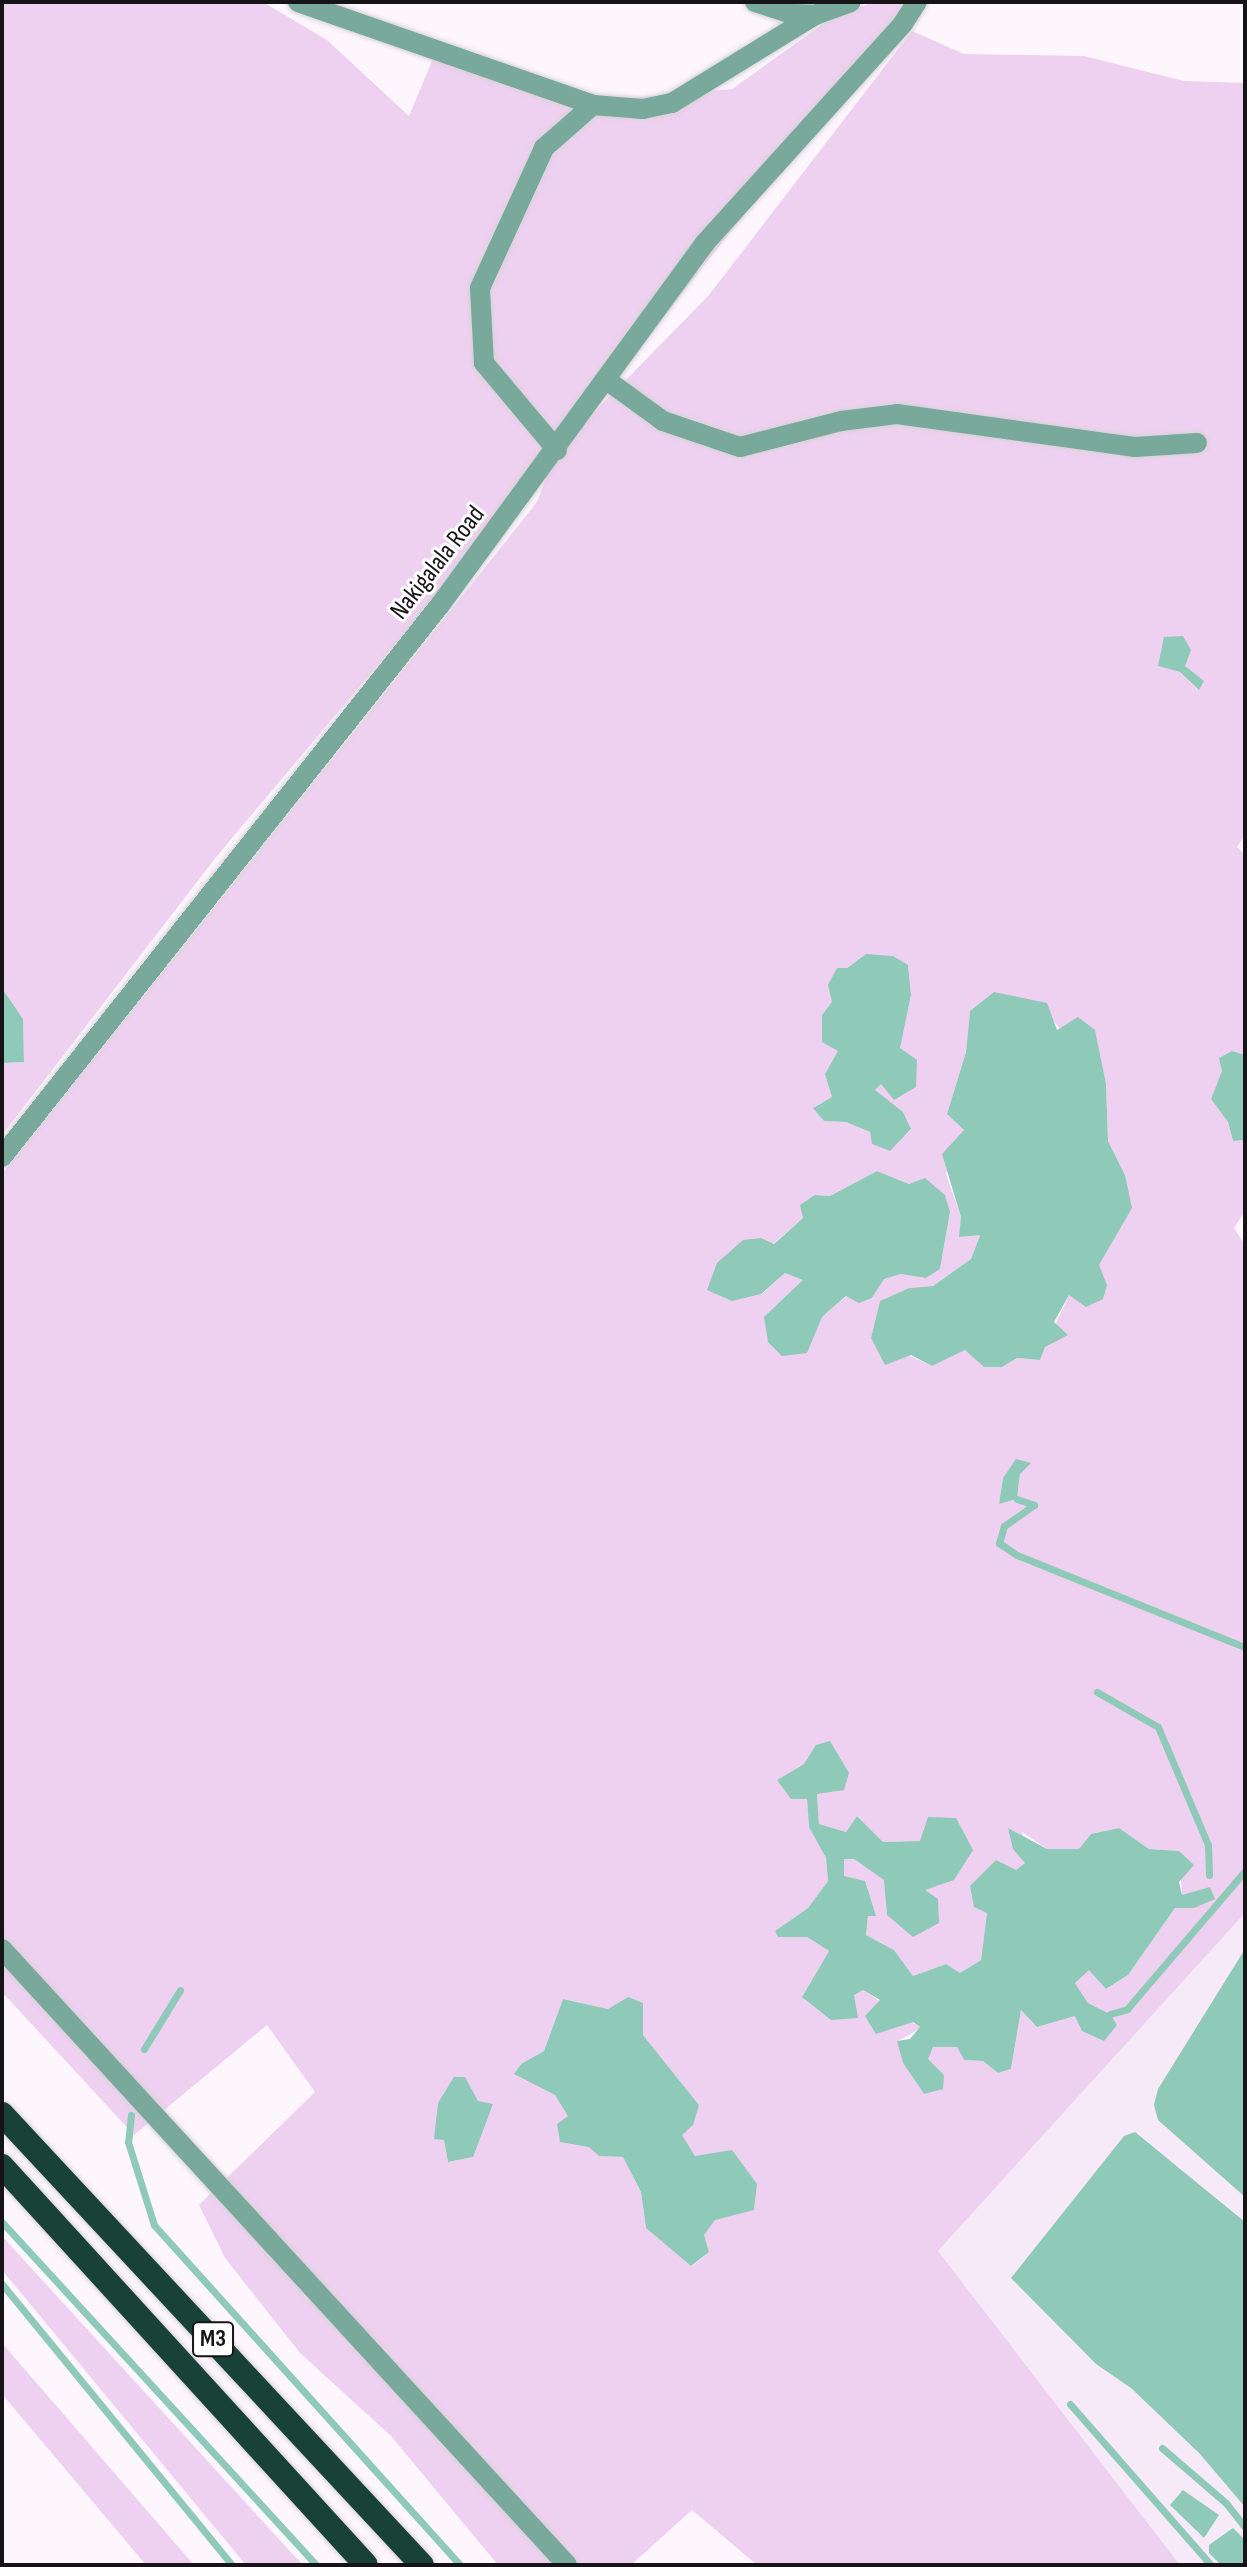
<!DOCTYPE html>
<style>
body{margin:0}
#map{position:relative;width:1247px;height:2567px;overflow:hidden;background:#fdf6fd;font-family:"Sofia Sans Condensed",sans-serif}
div>[style]{position:absolute}
.built>*{inset:0;background:#f7eaf8}
.green>*{inset:0;background:#eed1f0}
.water>*{inset:0;background:#8fc9b7}
.stream>*{height:7px;margin:-3.5px;padding:0 3.5px;transform-origin:3.5px;border-radius:3.5px;background:#8fc9b7}
.roads{filter:drop-shadow(0 0 2px #d8d2d8) drop-shadow(0 0 2px #d8d2d8)}
.minor>*{height:20px;margin:-10px;padding:0 10px;transform-origin:10px;border-radius:10px;background:#78a99a}
.motorway>*{height:24px;margin:-12px;padding:0 12px;transform-origin:12px;border-radius:12px;background:#194237}
span{translate:-50% -50%;white-space:nowrap;text-align:center;line-height:1.15;-webkit-text-stroke:6px #fff;paint-order:stroke}
.shield-label span{padding:2px 6px;background:#fff;border:2px solid;border-radius:6px;-webkit-text-stroke-width:0}
.shield-label{font-size:24px;color:#161416;font-weight:700}
.street-label{font-size:26px;color:#161416}
.frame{position:absolute;inset:0;border:4px solid #161416;pointer-events:none}
</style>
<div id="map">
<div class="built">
<div style="clip-path:polygon(1245px 1913px,1245px 2565px,1180px 2565px,938px 2251px)"></div>
</div>
<div class="green">
<div style="clip-path:polygon(evenodd,2px 2px,263px 2px,327px 40px,409px 116px,440px 42px,607px 100px,732px 89px,833px 17px,874px 2px,911px 2px,566px 441px,709px 295px,912px 31px,964px 54px,1084px 56px,1184px 81px,1245px 83px,1245px 835px,1237px 847px,1245px 855px,1245px 1055px,1232px 1051px,1211px 1099px,1228px 1122px,1233px 1141px,1245px 1140px,1245px 1211px,1234px 1228px,1245px 1245px,1245px 1913px,938px 2251px,1180px 2565px,757px 2565px,692px 2510px,631px 2565px,498px 2565px,391px 2436px,300px 2353px,225px 2258px,199px 2205px,315px 2092px,267px 2025px,134px 2135px,2px 1992px,2px 1174px,537px 502px,555px 454px,217px 856px,2px 1135px,2px 1063px,24px 1062px,23px 1019px,2px 988px,2px 2px,1164px 647px,1185px 666px,1198px 690px,1180px 672px,1159px 666px,1164px 647px,2px 2px,866px 954px,908px 965px,911px 996px,899px 1048px,874px 1090px,903px 1112px,911px 1130px,890px 1150px,870px 1132px,846px 1122px,824px 1121px,814px 1107px,832px 1097px,838px 1051px,832px 1002px,847px 968px,866px 954px,2px 2px,970px 1011px,1052px 1019px,1106px 1084px,1108px 1141px,1125px 1175px,1098px 1265px,1107px 1285px,1069px 1295px,1039px 1360px,1017px 1358px,1002px 1367px,965px 1350px,932px 1366px,871px 1338px,880px 1302px,909px 1288px,933px 1286px,971px 1259px,980px 1234px,960px 1237px,961px 1217px,946px 1174px,964px 1129px,947px 1114px,966px 1052px,970px 1011px,2px 2px,877px 1171px,909px 1184px,950px 1212px,940px 1269px,926px 1278px,901px 1274px,884px 1279px,872px 1298px,847px 1296px,822px 1317px,764px 1318px,804px 1280px,785px 1273px,762px 1294px,773px 1244px,803px 1218px,815px 1195px,830px 1196px,877px 1171px,2px 2px,1030px 1463px,1020px 1474px,1017px 1499px,999px 1504px,1003px 1478px,1030px 1463px,2px 2px,804px 1764px,817px 1794px,819px 1824px,846px 1832px,857px 1816px,883px 1842px,921px 1841px,928px 1817px,925px 1890px,887px 1915px,885px 1880px,854px 1859px,844px 1859px,843px 1876px,875px 1916px,868px 1916px,866px 1935px,894px 1950px,913px 1976px,946px 1964px,960px 1973px,981px 1960px,987px 1913px,1026px 1863px,1022px 1832px,1047px 1849px,1080px 1849px,1091px 1834px,1119px 1828px,1149px 1849px,1179px 1851px,1182px 1895px,1194px 1908px,1175px 1908px,1128px 1975px,1107px 1989px,1089px 1969px,1075px 1983px,1088px 2003px,1110px 2014px,1075px 2016px,1037px 2027px,1021px 2010px,1011px 2069px,998px 2073px,983px 2061px,964px 2060px,957px 2047px,933px 2047px,927px 2059px,944px 2075px,924px 2094px,903px 2063px,898px 2041px,921px 2028px,863px 1990px,802px 1997px,829px 1951px,807px 1937px,778px 1937px,775px 1931px,808px 1908px,828px 1881px,826px 1858px,809px 1827px,807px 1799px,777px 1780px,804px 1764px,2px 2px,628px 1997px,643px 2035px,699px 2105px,681px 2134px,695px 2156px,715px 2220px,703px 2235px,709px 2252px,692px 2266px,646px 2228px,641px 2192px,623px 2157px,599px 2156px,555px 2095px,515px 2073px,521px 2064px,544px 2051px,563px 1999px,608px 2009px,628px 1997px,2px 2px,444px 2140px,473px 2157px,448px 2162px,444px 2140px)"></div>
<div style="clip-path:polygon(2px 2236px,288px 2549px,303px 2565px,246px 2565px,241px 2559px,2px 2270px)"></div>
<div style="clip-path:polygon(2px 2343px,194px 2565px,146px 2565px,2px 2394px)"></div>
</div>
<div class="water">
<div style="clip-path:polygon(1183px 636px,1191px 650px,1185px 666px,1204px 681px,1199px 690px,1180px 672px,1158px 666px,1164px 637px)"></div>
<div style="clip-path:polygon(866px 954px,893px 956px,908px 965px,911px 995px,900px 1048px,917px 1060px,916px 1087px,894px 1100px,881px 1084px,875px 1090px,903px 1112px,911px 1129px,890px 1151px,872px 1144px,870px 1132px,846px 1122px,824px 1121px,813px 1108px,832px 1097px,825px 1074px,838px 1051px,822px 1042px,822px 1015px,832px 1002px,828px 985px,837px 968px,847px 968px)"></div>
<div style="clip-path:polygon(2px 988px,23px 1019px,24px 1062px,2px 1063px)"></div>
<div style="clip-path:polygon(994px 992px,1047px 1003px,1057px 1030px,1078px 1017px,1095px 1030px,1106px 1084px,1108px 1141px,1125px 1175px,1132px 1208px,1099px 1265px,1107px 1285px,1103px 1299px,1086px 1307px,1069px 1295px,1054px 1322px,1068px 1335px,1045px 1347px,1040px 1360px,1017px 1358px,1002px 1367px,984px 1367px,965px 1350px,932px 1366px,911px 1355px,885px 1365px,871px 1338px,880px 1301px,909px 1288px,933px 1286px,971px 1259px,980px 1235px,959px 1237px,961px 1217px,942px 1154px,964px 1130px,947px 1114px,966px 1052px,970px 1011px)"></div>
<div style="clip-path:polygon(1232px 1051px,1245px 1055px,1245px 1140px,1233px 1141px,1228px 1122px,1211px 1099px,1222px 1071px,1219px 1058px)"></div>
<div style="clip-path:polygon(877px 1171px,909px 1184px,925px 1178px,945px 1195px,950px 1212px,940px 1269px,926px 1278px,901px 1274px,884px 1279px,872px 1298px,859px 1303px,846px 1296px,822px 1317px,807px 1353px,782px 1356px,768px 1342px,764px 1317px,803px 1280px,785px 1273px,761px 1294px,732px 1301px,707px 1290px,717px 1263px,743px 1240px,761px 1238px,774px 1244px,803px 1218px,800px 1205px,815px 1195px,830px 1196px)"></div>
<div style="clip-path:polygon(1016px 1459px,1031px 1463px,1020px 1474px,1017px 1499px,999px 1504px,1003px 1478px)"></div>
<div style="clip-path:polygon(830px 1741px,849px 1773px,844px 1790px,817px 1794px,819px 1824px,846px 1832px,857px 1816px,883px 1842px,920px 1841px,928px 1817px,956px 1818px,973px 1850px,954px 1880px,925px 1890px,938px 1899px,939px 1923px,913px 1937px,887px 1915px,884px 1880px,854px 1859px,844px 1859px,844px 1876px,865px 1881px,876px 1916px,868px 1916px,866px 1935px,894px 1950px,913px 1976px,946px 1964px,960px 1973px,981px 1960px,987px 1913px,974px 1907px,970px 1886px,996px 1860px,1016px 1870px,1025px 1863px,1013px 1849px,1008px 1828px,1047px 1849px,1079px 1849px,1091px 1834px,1119px 1828px,1149px 1849px,1179px 1851px,1194px 1865px,1179px 1882px,1182px 1895px,1210px 1887px,1215px 1899px,1194px 1908px,1175px 1908px,1128px 1975px,1106px 1989px,1089px 1970px,1075px 1983px,1088px 2003px,1110px 2014px,1117px 2025px,1104px 2041px,1082px 2031px,1075px 2016px,1037px 2027px,1021px 2010px,1011px 2069px,998px 2073px,983px 2061px,964px 2060px,957px 2047px,933px 2047px,928px 2059px,944px 2075px,943px 2089px,924px 2094px,903px 2063px,897px 2041px,910px 2039px,920px 2027px,913px 2022px,876px 2034px,865px 2016px,880px 2000px,863px 1990px,854px 1995px,858px 2018px,831px 2020px,802px 1997px,829px 1951px,807px 1937px,778px 1937px,775px 1931px,808px 1908px,828px 1881px,826px 1858px,809px 1827px,807px 1799px,791px 1799px,777px 1780px,804px 1764px,816px 1745px)"></div>
<div style="clip-path:polygon(1245px 1949px,1245px 2197px,1158px 2120px,1154px 2105px,1158px 2089px)"></div>
<div style="clip-path:polygon(628px 1997px,643px 2003px,643px 2035px,699px 2105px,693px 2125px,682px 2135px,695px 2156px,732px 2150px,757px 2184px,754px 2210px,715px 2220px,704px 2235px,709px 2252px,691px 2266px,646px 2228px,641px 2192px,623px 2157px,599px 2156px,589px 2147px,560px 2142px,557px 2124px,568px 2116px,555px 2095px,514px 2074px,521px 2064px,544px 2051px,563px 1999px,608px 2009px)"></div>
<div style="clip-path:polygon(454px 2077px,465px 2077px,478px 2101px,493px 2104px,473px 2157px,448px 2162px,444px 2140px,434px 2139px,438px 2103px)"></div>
<div style="clip-path:polygon(1135px 2132px,1245px 2222px,1245px 2507px,1200px 2454px,1131px 2388px,1096px 2364px,1011px 2278px,1124px 2136px)"></div>
<div style="clip-path:polygon(1183px 2490px,1219px 2515px,1204px 2538px,1170px 2505px)"></div>
<div style="clip-path:polygon(1233px 2528px,1245px 2540px,1245px 2565px,1221px 2565px,1209px 2553px,1209px 2545px)"></div>
</div>
<div class="stream">
<div style="left:1017px;top:1499px;width:18px;rotate:19deg"></div>
<div style="left:1034px;top:1505px;width:37px;rotate:145deg"></div>
<div style="left:1004px;top:1526px;width:18px;rotate:106deg"></div>
<div style="left:999px;top:1543px;width:22px;rotate:34deg"></div>
<div style="left:1017px;top:1555px;width:246px;rotate:22deg"></div>
<div style="left:1097px;top:1692px;width:70px;rotate:29.8deg"></div>
<div style="left:1158px;top:1727px;width:128px;rotate:67deg"></div>
<div style="left:1208px;top:1845px;width:30px;rotate:88deg"></div>
<div style="left:1110px;top:2014px;width:18px;rotate:-16deg"></div>
<div style="left:1127px;top:2009px;width:182px;rotate:-49.5deg"></div>
<div style="left:144px;top:2049px;width:69px;rotate:-58.6deg"></div>
<div style="left:131px;top:2115px;width:27px;rotate:96deg"></div>
<div style="left:128px;top:2142px;width:87px;rotate:72.6deg"></div>
<div style="left:154px;top:2225px;width:457px;rotate:48deg"></div>
<div style="left:2px;top:2222px;width:465px;rotate:47.5deg"></div>
<div style="left:2px;top:2284px;width:363px;rotate:50.7deg"></div>
<div style="left:1070px;top:2404px;width:214px;rotate:48.8deg"></div>
<div style="left:1162px;top:2448px;width:84px;rotate:40.7deg"></div>
<div style="left:1226px;top:2503px;width:31px;rotate:52deg"></div>
</div>
<div class="roads">
<div class="minor">
<div style="left:298px;top:2px;width:312px;rotate:19.2deg"></div>
<div style="left:593px;top:105px;width:50px;rotate:4.6deg"></div>
<div style="left:643px;top:109px;width:30px;rotate:-12deg"></div>
<div style="left:672px;top:103px;width:168px;rotate:-31.6deg"></div>
<div style="left:755px;top:2px;width:39px;rotate:18deg"></div>
<div style="left:792px;top:14px;width:23px;rotate:2deg"></div>
<div style="left:815px;top:15px;width:38px;rotate:-20deg"></div>
<div style="left:608px;top:381px;width:68px;rotate:36deg"></div>
<div style="left:663px;top:421px;width:81px;rotate:18.7deg"></div>
<div style="left:740px;top:447px;width:104px;rotate:-14.4deg"></div>
<div style="left:841px;top:421px;width:56px;rotate:-7.1deg"></div>
<div style="left:897px;top:414px;width:240px;rotate:7.9deg"></div>
<div style="left:1135px;top:447px;width:62px;rotate:-3.7deg"></div>
<div style="left:557px;top:450px;width:114px;rotate:-130deg"></div>
<div style="left:484px;top:363px;width:75px;rotate:-93.1deg"></div>
<div style="left:480px;top:288px;width:154px;rotate:-65.4deg"></div>
<div style="left:544px;top:148px;width:65px;rotate:-41.3deg"></div>
<div style="left:2px;top:1157px;width:705px;rotate:-51.57deg"></div>
<div style="left:440px;top:605px;width:447px;rotate:-53.8deg"></div>
<div style="left:704px;top:244px;width:295px;rotate:-47.9deg"></div>
<div style="left:902px;top:25px;width:27px;rotate:-57deg"></div>
<div style="left:2px;top:1949px;width:836px;rotate:47.47deg"></div>
</div>
<div class="motorway">
<div style="left:2px;top:2114px;width:616px;rotate:47.04deg"></div>
<div style="left:2px;top:2166px;width:540px;rotate:47.63deg"></div>
</div>
</div>
<div class="shield-label">
<span style="left:213px;top:2339px">M3</span>
</div>
<div class="street-label">
<span style="left:438px;top:563px;rotate:-52deg">Nakigalala Road</span>
</div>
<div class="frame"></div>
</div>
